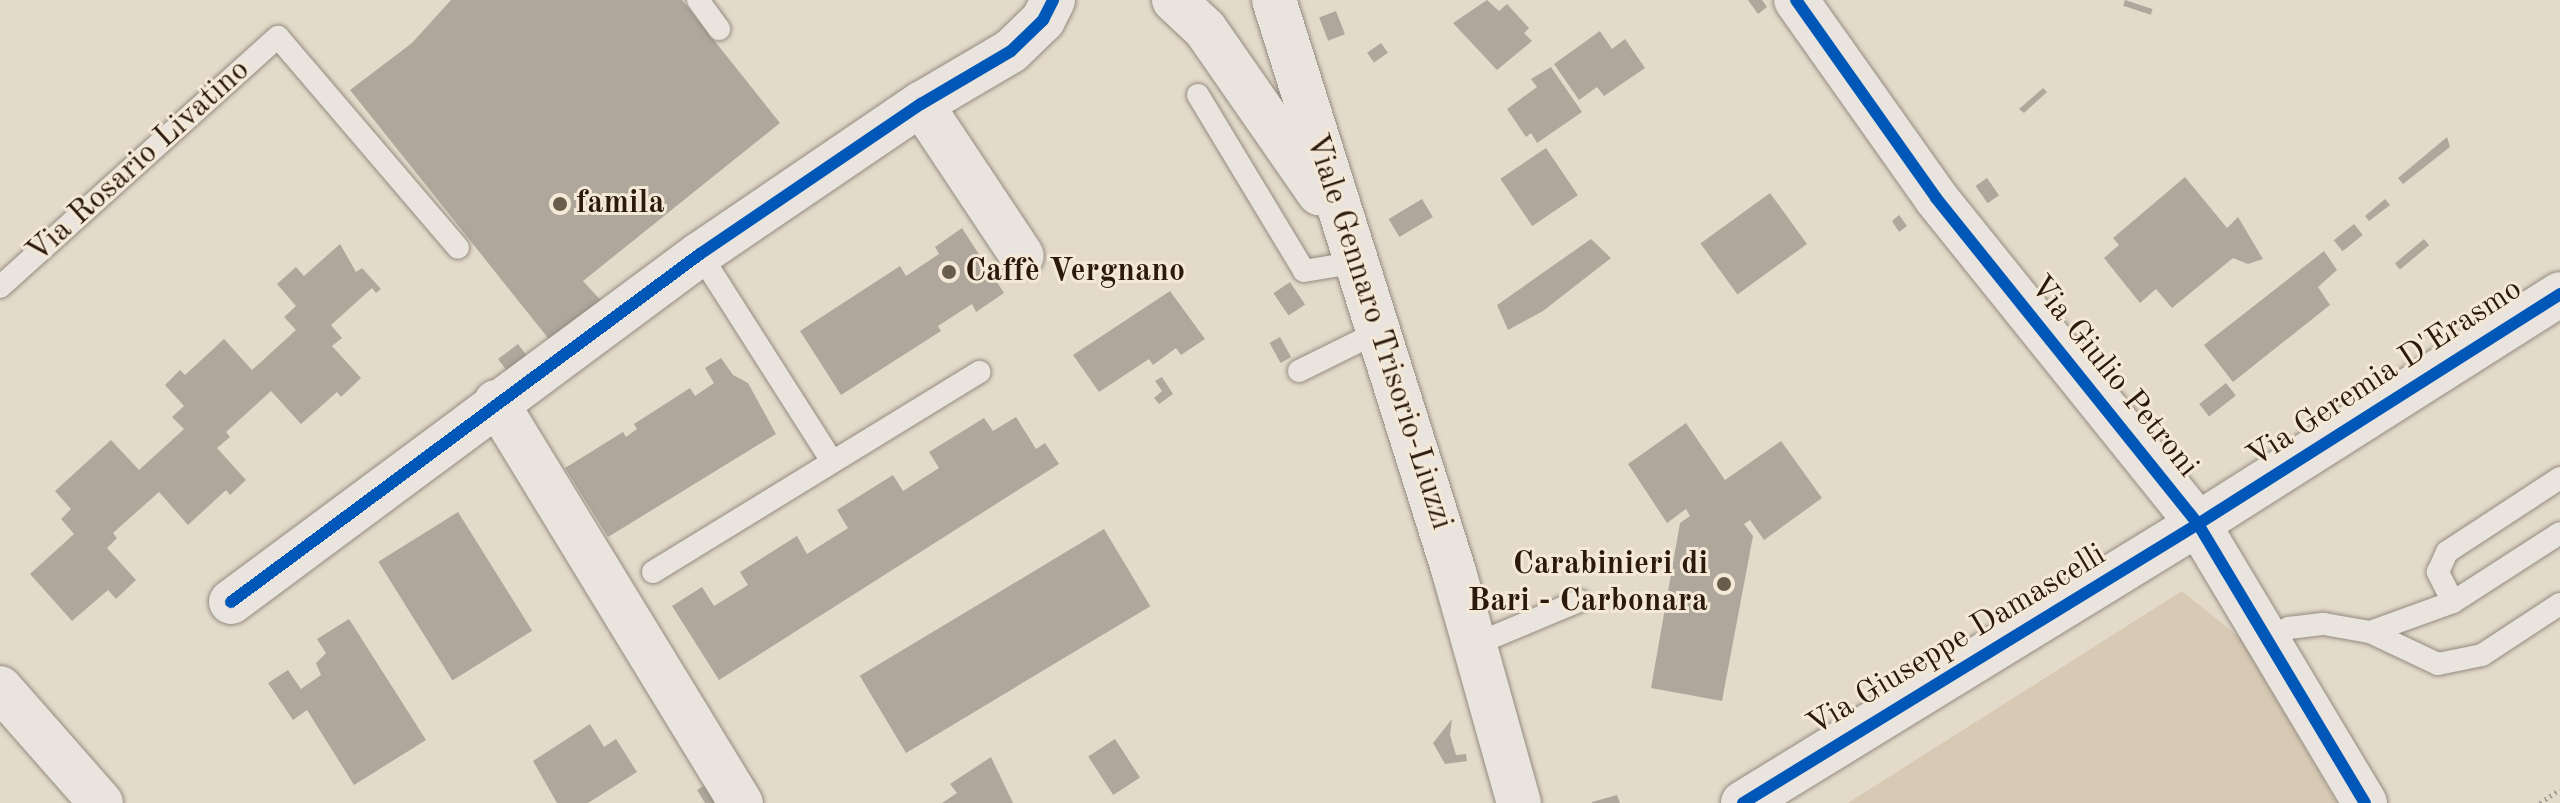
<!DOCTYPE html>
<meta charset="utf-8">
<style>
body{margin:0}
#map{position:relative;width:2560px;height:803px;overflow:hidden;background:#e4daca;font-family:"Old Standard TT",serif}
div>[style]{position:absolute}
.green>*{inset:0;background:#d7c9b3}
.building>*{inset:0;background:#afa79c;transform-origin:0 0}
.path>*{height:5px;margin-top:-2.5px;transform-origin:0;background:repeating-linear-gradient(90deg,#a49e98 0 2px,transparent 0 6px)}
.roads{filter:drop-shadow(0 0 2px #938b80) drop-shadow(0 0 2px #938b80)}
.lane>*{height:22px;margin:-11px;padding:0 11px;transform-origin:11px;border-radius:11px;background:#e9e4dd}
.street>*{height:44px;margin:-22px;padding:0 22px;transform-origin:22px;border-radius:22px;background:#e9e4dd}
.secondary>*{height:44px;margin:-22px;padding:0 22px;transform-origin:22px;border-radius:22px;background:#e9e4dd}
.cycleway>*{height:12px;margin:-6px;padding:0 6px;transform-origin:6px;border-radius:6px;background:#0057b8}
.dots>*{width:22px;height:22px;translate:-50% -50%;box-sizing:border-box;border:4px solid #f4e8d6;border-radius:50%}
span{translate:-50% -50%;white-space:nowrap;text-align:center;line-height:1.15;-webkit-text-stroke:6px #f4e8d6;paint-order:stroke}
.street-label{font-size:32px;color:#2a190c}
.poi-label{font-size:32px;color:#2a190c;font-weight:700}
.left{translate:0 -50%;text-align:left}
.right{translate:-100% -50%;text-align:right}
</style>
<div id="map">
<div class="green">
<div style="clip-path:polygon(2182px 591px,2240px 638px,2337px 803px,1848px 803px)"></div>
</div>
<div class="building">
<div style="clip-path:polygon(451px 0,682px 0,780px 123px,583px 281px,604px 304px,552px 343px,350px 90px,412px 43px)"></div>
<div style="clip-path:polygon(1487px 0,1499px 11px,1507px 4px,1529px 28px,1524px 33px,1532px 41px,1497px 70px,1453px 23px)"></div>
<div style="clip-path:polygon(1748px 0,1762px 0,1767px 7px,1758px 14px)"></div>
<div style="left:2125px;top:0;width:29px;height:6px;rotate:18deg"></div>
<div style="left:1336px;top:11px;width:25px;height:18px;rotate:69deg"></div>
<div style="clip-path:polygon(1600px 31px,1612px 49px,1625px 39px,1645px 68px,1604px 96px,1597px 87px,1579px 100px,1554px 64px)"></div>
<div style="left:1381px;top:43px;width:12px;height:17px;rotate:55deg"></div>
<div style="clip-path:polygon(1551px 67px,1582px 112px,1537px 143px,1531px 133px,1526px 137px,1507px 109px,1537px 87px,1531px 79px)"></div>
<div style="clip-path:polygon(2043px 88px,2047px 92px,2024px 113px,2019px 109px)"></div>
<div style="clip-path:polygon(2447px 137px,2450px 147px,2403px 184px,2398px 178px)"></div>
<div style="left:1546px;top:148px;width:57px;height:55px;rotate:56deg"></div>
<div style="clip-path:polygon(2185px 177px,2227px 228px,2238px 217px,2263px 259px,2248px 264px,2233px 258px,2172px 308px,2156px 289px,2140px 303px,2104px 258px,2119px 245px,2113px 238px)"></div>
<div style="left:1987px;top:178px;width:21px;height:14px;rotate:55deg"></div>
<div style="left:1770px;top:193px;width:63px;height:86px;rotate:54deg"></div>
<div style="left:1422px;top:199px;width:21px;height:39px;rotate:59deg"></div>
<div style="clip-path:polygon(2385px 199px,2390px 205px,2369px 221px,2365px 216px)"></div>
<div style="clip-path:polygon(1899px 215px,1907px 226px,1899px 232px,1892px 221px)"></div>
<div style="left:2354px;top:224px;width:14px;height:26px;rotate:51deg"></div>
<div style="clip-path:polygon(962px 228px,1004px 293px,976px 312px,972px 304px,938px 326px,941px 331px,841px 395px,800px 331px,900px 266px,906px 276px,939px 254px,935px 247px)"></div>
<div style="clip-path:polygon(1591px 239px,1611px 258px,1543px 311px,1508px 330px,1497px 305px)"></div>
<div style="left:2424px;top:239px;width:8px;height:38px;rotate:50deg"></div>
<div style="clip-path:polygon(340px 244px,356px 272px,362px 268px,381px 289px,376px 293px,372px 288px,331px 325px,342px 338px,332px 346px,361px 378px,341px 397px,337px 392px,301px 424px,271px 391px,226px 432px,230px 437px,217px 448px,246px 480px,230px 495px,226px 490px,188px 525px,159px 492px,113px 533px,117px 538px,107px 548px,136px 580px,116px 599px,108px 590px,72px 621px,30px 574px,74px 534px,61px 519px,71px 509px,55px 491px,111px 440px,139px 470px,184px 429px,172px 417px,184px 406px,165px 385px,180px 370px,185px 375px,224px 339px,252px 370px,296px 330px,284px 317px,296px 306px,277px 284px,296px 267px,304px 276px)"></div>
<div style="clip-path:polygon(2324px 251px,2337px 270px,2318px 287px,2330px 305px,2233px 382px,2204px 345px)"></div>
<div style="left:1290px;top:282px;width:27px;height:20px;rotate:56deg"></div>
<div style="clip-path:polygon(1170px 291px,1205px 339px,1181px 355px,1176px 348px,1153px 365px,1149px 359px,1099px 392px,1073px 355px)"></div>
<div style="left:1280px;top:337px;width:23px;height:12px;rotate:61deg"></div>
<div style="left:518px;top:344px;width:20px;height:25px;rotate:53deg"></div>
<div style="clip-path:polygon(721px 358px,733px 375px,748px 383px,776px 434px,608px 537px,565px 468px,623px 432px,626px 437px,637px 429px,634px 424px,690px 388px,695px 396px,714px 383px,705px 368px)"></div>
<div style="clip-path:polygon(1162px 377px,1173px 394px,1159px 404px,1154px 398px,1162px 391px,1155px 381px)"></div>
<div style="left:2226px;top:383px;width:16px;height:34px;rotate:52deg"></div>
<div style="clip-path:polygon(1016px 417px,1036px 449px,1045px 443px,1059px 464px,719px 680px,672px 606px,702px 587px,714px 606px,748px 585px,740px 572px,797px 536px,807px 554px,848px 528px,837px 510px,893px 475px,903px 491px,939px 468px,929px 452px,984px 418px,993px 431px)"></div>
<div style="clip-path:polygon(1686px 423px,1725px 480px,1781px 441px,1822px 498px,1764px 540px,1750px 520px,1744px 524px,1753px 536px,1722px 701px,1651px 688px,1680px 523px,1690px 516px,1686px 509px,1667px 523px,1628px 464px)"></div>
<div style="left:458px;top:512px;width:140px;height:94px;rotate:58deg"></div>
<div style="left:1104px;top:529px;width:90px;height:285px;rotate:59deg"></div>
<div style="clip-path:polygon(349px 619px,426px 740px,354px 785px,307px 710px,293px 720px,268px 683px,288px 670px,301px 689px,321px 675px,316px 663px,326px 653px,317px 639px)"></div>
<div style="clip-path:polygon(1452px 719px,1450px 735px,1456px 755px,1466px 754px,1467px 761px,1445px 764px,1433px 743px)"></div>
<div style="clip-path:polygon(590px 724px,604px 747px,616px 739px,637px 772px,588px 803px,557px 803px,533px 761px)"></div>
<div style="left:1115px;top:739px;width:46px;height:32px;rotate:57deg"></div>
<div style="clip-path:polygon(991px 757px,1013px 803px,942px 803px,957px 793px,950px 784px)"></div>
<div style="clip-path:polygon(707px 784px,719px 803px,705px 803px,697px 790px)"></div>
<div style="clip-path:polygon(1617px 795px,1620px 803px,1592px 803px,1592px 802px)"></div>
</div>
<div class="path">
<div style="left:2540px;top:803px;width:24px;rotate:-35deg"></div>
</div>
<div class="roads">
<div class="lane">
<div style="left:698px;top:0;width:36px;rotate:54deg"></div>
<div style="left:1198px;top:95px;width:205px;rotate:58.9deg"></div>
<div style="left:1304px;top:271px;width:55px;rotate:-9.5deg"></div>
<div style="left:700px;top:254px;width:246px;rotate:57.5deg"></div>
<div style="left:0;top:287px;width:374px;rotate:-42deg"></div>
<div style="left:278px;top:37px;width:277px;rotate:49.5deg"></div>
<div style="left:1299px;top:371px;width:90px;rotate:-26.3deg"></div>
<div style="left:653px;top:572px;width:383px;rotate:-31.5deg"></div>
<div style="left:2453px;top:602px;width:34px;rotate:-117deg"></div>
<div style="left:2438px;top:572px;width:22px;rotate:-66deg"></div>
<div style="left:2447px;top:552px;width:135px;rotate:-33.2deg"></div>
<div style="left:2370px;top:632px;width:75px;rotate:25.2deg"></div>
<div style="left:2438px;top:664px;width:45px;rotate:-11.6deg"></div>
<div style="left:2482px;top:655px;width:93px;rotate:-33.2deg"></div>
<div style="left:2267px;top:640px;width:25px;rotate:-29deg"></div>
<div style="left:2289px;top:628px;width:35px;rotate:-7deg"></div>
<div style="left:2324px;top:624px;width:47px;rotate:9.9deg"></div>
<div style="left:2370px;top:632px;width:88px;rotate:-19.9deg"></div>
<div style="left:2453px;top:602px;width:127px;rotate:-32.8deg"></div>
<div style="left:1476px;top:644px;width:112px;rotate:-22.7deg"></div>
</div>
<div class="street">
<div style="left:1796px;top:0;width:242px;rotate:54.7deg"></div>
<div style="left:1936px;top:198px;width:418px;rotate:51.2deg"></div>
<div style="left:2198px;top:524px;width:325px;rotate:59.1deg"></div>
<div style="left:921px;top:104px;width:182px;rotate:56.4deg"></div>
<div style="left:496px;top:402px;width:470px;rotate:58.6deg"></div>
<div style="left:231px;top:602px;width:584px;rotate:-36.58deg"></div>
<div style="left:700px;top:254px;width:267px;rotate:-34.2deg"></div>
<div style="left:921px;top:104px;width:104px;rotate:-30.5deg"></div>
<div style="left:1011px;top:51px;width:45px;rotate:-44.1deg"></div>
<div style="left:1043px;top:20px;width:22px;rotate:-63deg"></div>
<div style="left:0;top:688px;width:153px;rotate:48.7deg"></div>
<div style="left:1743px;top:803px;width:534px;rotate:-31.52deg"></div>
<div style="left:2198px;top:524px;width:429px;rotate:-32.4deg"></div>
</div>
<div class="secondary">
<div style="left:1174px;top:0;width:42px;rotate:43.1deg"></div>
<div style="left:1205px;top:29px;width:200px;rotate:55.2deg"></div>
<div style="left:1274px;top:0;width:600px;rotate:72.53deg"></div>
<div style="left:1454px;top:572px;width:240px;rotate:74.3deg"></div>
</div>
</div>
<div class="cycleway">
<div style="left:1796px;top:0;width:242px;rotate:54.7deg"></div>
<div style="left:1936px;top:198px;width:418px;rotate:51.2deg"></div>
<div style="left:2198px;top:524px;width:325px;rotate:59.1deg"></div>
<div style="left:231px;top:602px;width:584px;rotate:-36.58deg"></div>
<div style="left:700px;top:254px;width:267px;rotate:-34.2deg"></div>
<div style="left:921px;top:104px;width:104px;rotate:-30.5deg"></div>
<div style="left:1011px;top:51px;width:45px;rotate:-44.1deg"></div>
<div style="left:1043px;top:20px;width:22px;rotate:-63deg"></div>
<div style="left:1743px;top:803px;width:534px;rotate:-31.52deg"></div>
<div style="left:2198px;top:524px;width:429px;rotate:-32.4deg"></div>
</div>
<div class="dots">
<div style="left:560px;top:204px;background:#6b5d4e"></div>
<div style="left:949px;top:272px;background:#6b5d4e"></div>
<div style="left:1724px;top:584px;background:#6b5d4e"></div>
</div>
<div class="street-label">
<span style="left:139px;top:162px;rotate:-42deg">Via Rosario Livatino</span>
<span style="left:1378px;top:332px;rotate:72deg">Viale Gennaro Trisorio-Liuzzi</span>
<span style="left:2385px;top:374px;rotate:-33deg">Via Geremia D'Erasmo</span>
<span style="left:2113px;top:377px;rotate:51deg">Via Giulio Petroni</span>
<span style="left:1957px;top:641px;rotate:-31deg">Via Giuseppe Damascelli</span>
</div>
<div class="poi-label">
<span class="left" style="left:576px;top:204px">famila</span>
<span class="left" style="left:965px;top:272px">Caffè Vergnano</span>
<span class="right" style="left:1708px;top:584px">Carabinieri di<br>Bari - Carbonara</span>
</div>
</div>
